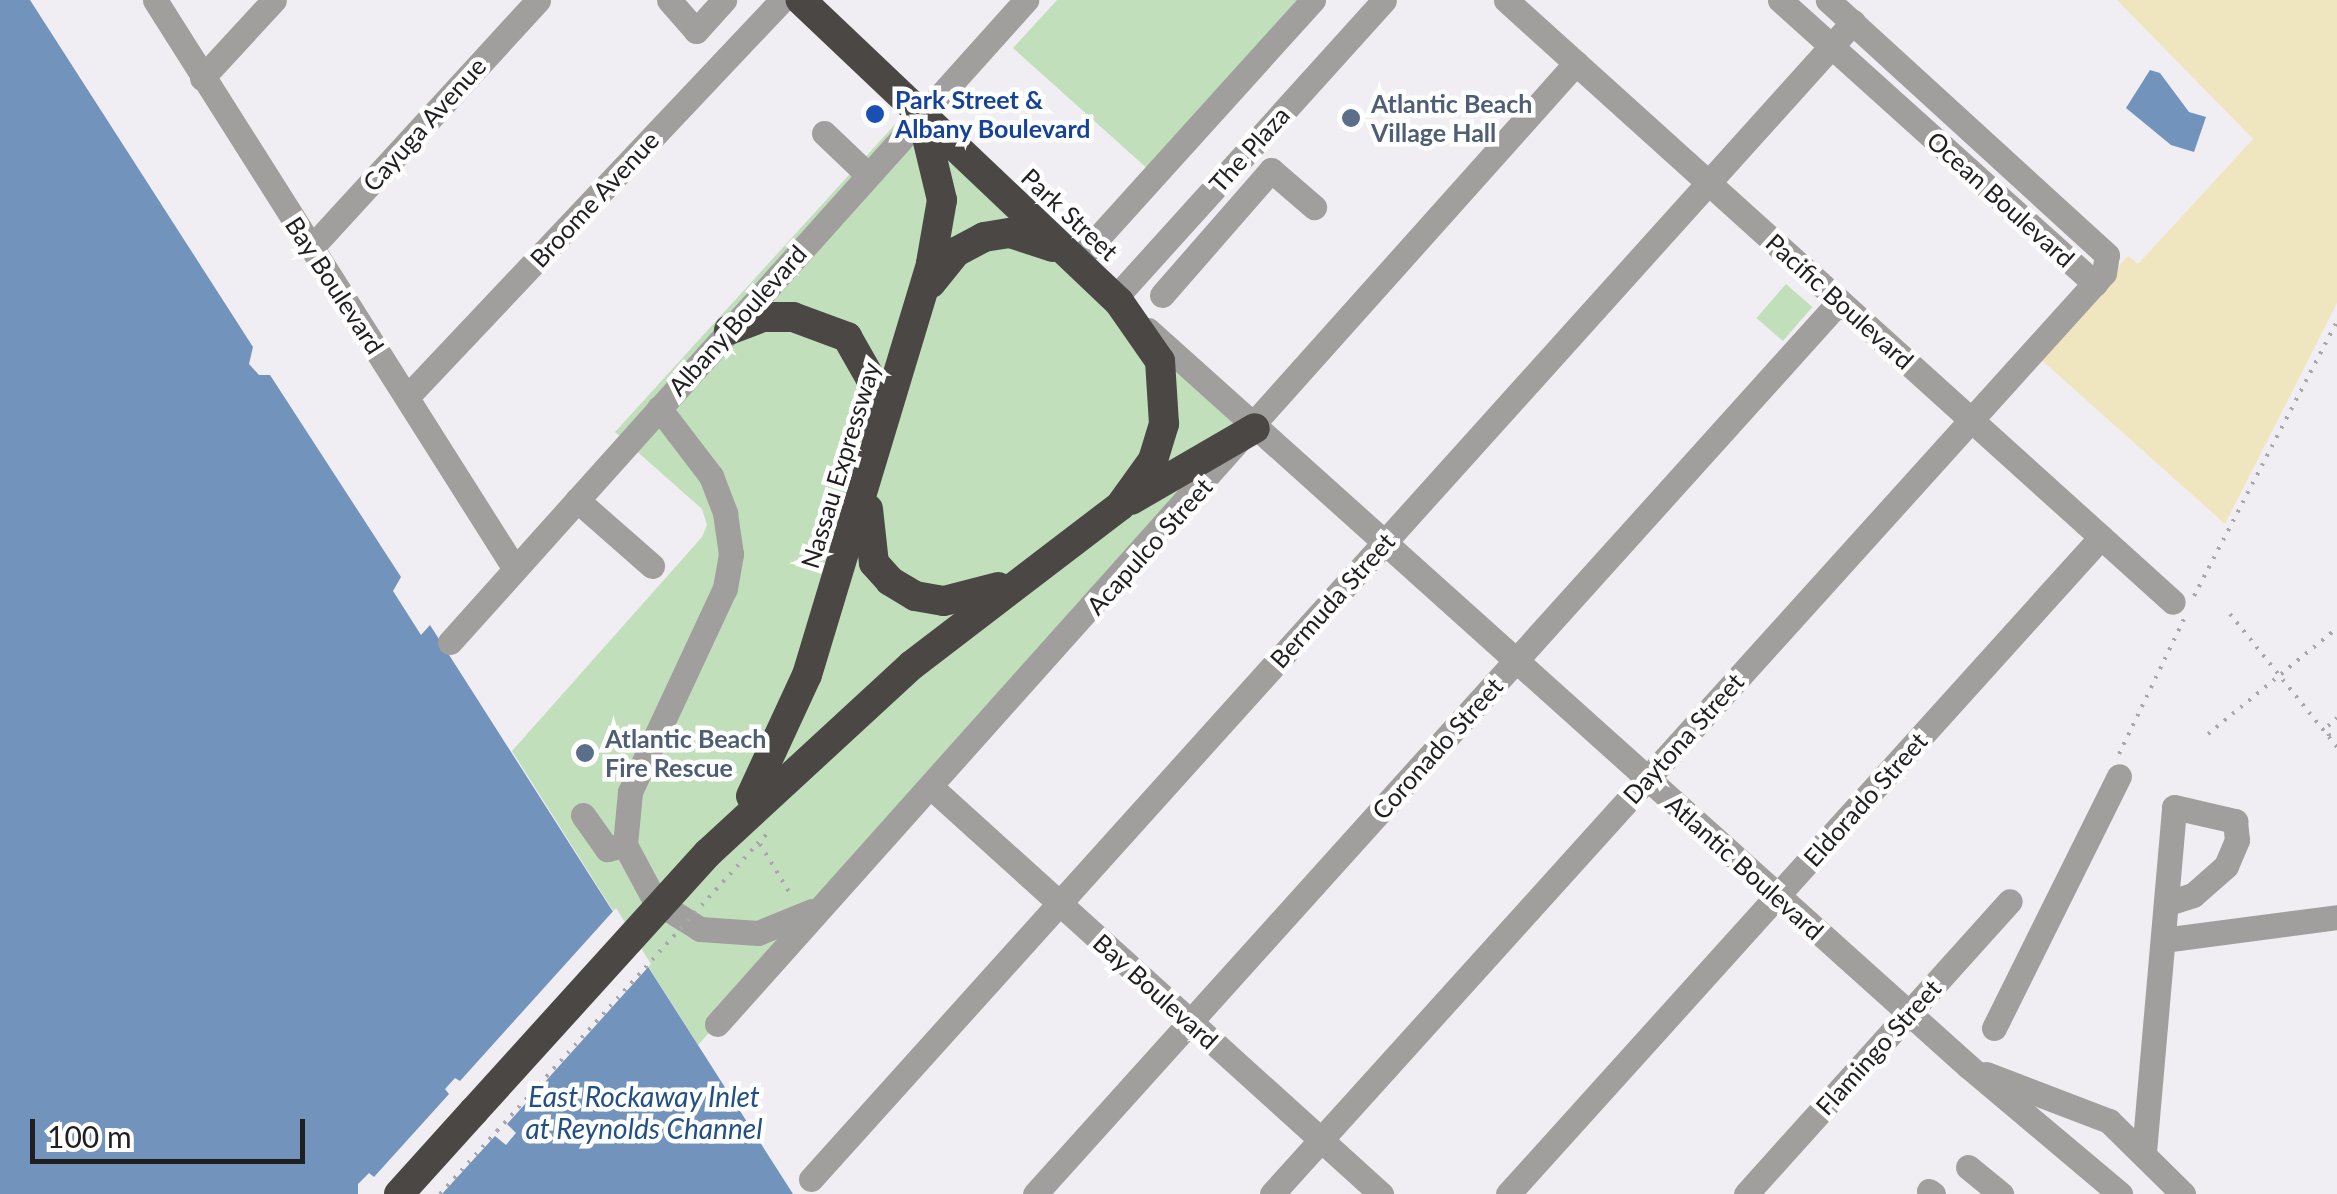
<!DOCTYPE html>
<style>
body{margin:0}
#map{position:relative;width:2337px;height:1194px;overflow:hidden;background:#f0eef3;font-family:Lato,sans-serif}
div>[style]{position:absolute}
.green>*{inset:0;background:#c2dfbc;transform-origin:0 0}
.sand>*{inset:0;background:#efe6c0}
.water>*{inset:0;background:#7293bb}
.pier>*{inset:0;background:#f0eef3}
.path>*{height:4px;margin-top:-2px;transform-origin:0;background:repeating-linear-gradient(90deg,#a8a6aa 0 2.5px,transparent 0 10.5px)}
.minor>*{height:25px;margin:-12.5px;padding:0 12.5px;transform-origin:12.5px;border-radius:12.5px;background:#a19f9e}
.highway>*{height:30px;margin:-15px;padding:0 15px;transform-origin:15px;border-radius:15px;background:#4b4744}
.path-bridge>*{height:4px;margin-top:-2px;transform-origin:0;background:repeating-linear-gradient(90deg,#a8a6aa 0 2.5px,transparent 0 10.5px)}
.highway-bridge>*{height:30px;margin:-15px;padding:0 15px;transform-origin:15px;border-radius:15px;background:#4b4744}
.dots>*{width:28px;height:28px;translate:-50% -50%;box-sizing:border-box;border:5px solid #fff;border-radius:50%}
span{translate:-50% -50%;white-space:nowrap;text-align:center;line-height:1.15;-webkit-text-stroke:9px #fff;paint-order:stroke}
.transit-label{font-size:25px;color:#164399;font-weight:700}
.left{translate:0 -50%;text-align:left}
.service-label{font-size:25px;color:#4e5e75;font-weight:700}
.street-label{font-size:25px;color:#1f1e20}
.water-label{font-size:28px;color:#225085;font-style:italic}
.scale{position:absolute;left:30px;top:1119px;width:275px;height:45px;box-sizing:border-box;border:5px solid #1f1e20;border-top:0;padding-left:12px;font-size:30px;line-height:35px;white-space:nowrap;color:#1f1e20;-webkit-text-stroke:8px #fff;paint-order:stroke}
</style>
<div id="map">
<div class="green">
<div style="clip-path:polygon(1057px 0,1303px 0,1150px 171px,1013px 48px)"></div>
<div style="clip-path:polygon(909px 109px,1255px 428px,698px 1045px,512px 751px,702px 537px,707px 525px,702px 509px,615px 432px)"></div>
<div style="left:1786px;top:284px;width:35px;height:45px;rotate:41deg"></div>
</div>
<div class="sand">
<div style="clip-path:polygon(2117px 0,2337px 0,2337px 303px,2225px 524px,2037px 356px,2128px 256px,2138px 264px,2253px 139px)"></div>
</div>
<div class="water">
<div style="clip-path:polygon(0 0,30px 0,253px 347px,249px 364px,259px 375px,270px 375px,401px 577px,393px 591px,421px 635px,430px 625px,793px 1194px,0 1194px)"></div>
<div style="clip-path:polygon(2150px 70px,2160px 73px,2189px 112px,2206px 117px,2194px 152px,2171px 145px,2126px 108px)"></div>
</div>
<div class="pier">
<div style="clip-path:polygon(616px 908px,651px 964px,507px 1124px,516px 1133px,506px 1145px,495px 1136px,442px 1194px,358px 1194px,358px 1184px,369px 1173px,374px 1177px,449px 1094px,445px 1089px,455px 1078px,460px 1081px)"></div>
</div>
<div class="path">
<div style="left:2194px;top:596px;width:310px;rotate:-62.5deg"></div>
<div style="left:2230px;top:614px;width:171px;rotate:51.2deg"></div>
<div style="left:2208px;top:734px;width:167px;rotate:-39.4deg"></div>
<div style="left:2329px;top:736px;width:10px;rotate:-96deg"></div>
<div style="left:2328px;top:726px;width:12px;rotate:-42deg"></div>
<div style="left:2119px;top:754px;width:150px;rotate:-64.3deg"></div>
<div style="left:757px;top:844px;width:20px;rotate:-45deg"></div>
<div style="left:760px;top:844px;width:60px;rotate:58.7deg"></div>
<div style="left:440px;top:1194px;width:85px;rotate:-47.9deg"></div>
</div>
<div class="minor">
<div style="left:155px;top:0;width:673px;rotate:57.68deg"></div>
<div style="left:669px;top:0;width:41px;rotate:48.9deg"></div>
<div style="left:696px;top:31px;width:42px;rotate:-47.9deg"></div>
<div style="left:1506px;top:0;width:898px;rotate:42.07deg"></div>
<div style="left:1780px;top:0;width:424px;rotate:42deg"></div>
<div style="left:202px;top:78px;width:106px;rotate:-47.3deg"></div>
<div style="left:824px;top:133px;width:59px;rotate:43.6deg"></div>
<div style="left:311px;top:248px;width:336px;rotate:-47.5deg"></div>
<div style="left:1077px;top:261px;width:352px;rotate:-47.9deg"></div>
<div style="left:1162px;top:295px;width:166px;rotate:-48.9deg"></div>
<div style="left:1271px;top:170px;width:57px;rotate:40.7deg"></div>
<div style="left:1115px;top:298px;width:401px;rotate:-47.9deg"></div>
<div style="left:1148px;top:330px;width:1102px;rotate:41.91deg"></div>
<div style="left:1968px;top:1066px;width:199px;rotate:40.1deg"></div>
<div style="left:407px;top:397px;width:546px;rotate:-46.63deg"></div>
<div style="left:659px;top:408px;width:86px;rotate:52.6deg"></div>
<div style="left:711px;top:476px;width:40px;rotate:69deg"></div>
<div style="left:725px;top:513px;width:41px;rotate:81.7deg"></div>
<div style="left:731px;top:554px;width:35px;rotate:100deg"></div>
<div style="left:725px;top:588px;width:225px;rotate:115deg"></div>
<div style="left:630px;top:792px;width:53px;rotate:95.4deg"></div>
<div style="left:625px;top:845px;width:64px;rotate:61.8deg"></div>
<div style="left:655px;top:901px;width:53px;rotate:31.9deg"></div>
<div style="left:700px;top:929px;width:58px;rotate:3.9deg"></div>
<div style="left:758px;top:933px;width:58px;rotate:-22.2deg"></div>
<div style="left:577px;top:500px;width:100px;rotate:41.3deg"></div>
<div style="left:450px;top:642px;width:863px;rotate:-48.1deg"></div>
<div style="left:931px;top:787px;width:607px;rotate:42.13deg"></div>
<div style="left:583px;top:815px;width:42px;rotate:54.8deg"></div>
<div style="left:607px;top:849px;width:18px;rotate:-13deg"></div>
<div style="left:2163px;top:940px;width:176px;rotate:-7.5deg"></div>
<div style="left:717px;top:1024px;width:1289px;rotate:-48.21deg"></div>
<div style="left:1994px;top:1028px;width:281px;rotate:-63.6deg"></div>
<div style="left:1986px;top:1074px;width:132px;rotate:20.9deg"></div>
<div style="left:2109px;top:1121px;width:104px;rotate:44.6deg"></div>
<div style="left:2144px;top:1152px;width:346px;rotate:-85deg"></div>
<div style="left:2174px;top:807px;width:63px;rotate:12.9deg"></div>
<div style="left:2235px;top:821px;width:19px;rotate:84deg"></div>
<div style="left:2237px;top:840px;width:28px;rotate:113deg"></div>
<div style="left:2226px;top:866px;width:44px;rotate:138.7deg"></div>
<div style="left:2193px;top:895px;width:28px;rotate:162deg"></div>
<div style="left:1968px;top:1167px;width:43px;rotate:39.3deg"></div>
<div style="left:811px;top:1179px;width:1557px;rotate:-47.99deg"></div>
<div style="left:1929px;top:1191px;width:5px;rotate:37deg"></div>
<div style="left:1035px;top:1194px;width:1202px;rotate:-47.97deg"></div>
<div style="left:1272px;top:1194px;width:1241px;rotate:-47.91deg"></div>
<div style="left:2104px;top:273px;width:18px;rotate:-81deg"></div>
<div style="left:2107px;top:255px;width:378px;rotate:-137.6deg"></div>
<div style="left:1508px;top:1194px;width:885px;rotate:-47.93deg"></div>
<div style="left:1746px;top:1194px;width:394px;rotate:-48deg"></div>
</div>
<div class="highway">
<div style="left:931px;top:283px;width:40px;rotate:-51deg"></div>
<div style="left:956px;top:252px;width:32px;rotate:-28deg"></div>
<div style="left:984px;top:237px;width:26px;rotate:-9deg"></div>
<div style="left:1010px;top:233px;width:45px;rotate:18deg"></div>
<div style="left:729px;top:330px;width:36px;rotate:-21deg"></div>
<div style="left:763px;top:317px;width:30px"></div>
<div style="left:793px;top:317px;width:58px;rotate:20.3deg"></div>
<div style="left:847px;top:337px;width:48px;rotate:60.3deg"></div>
<div style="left:871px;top:379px;width:47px;rotate:83.9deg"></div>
<div style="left:1131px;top:500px;width:143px;rotate:-30.1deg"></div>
<div style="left:868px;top:509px;width:54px;rotate:83.7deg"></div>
<div style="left:874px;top:563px;width:24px;rotate:48deg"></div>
<div style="left:890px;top:581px;width:29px;rotate:31deg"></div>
<div style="left:915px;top:596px;width:29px;rotate:10deg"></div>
<div style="left:944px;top:601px;width:56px;rotate:-14.5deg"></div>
<div style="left:751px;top:796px;width:133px;rotate:-65.2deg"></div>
<div style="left:807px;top:675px;width:430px;rotate:-73.2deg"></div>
<div style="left:931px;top:263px;width:64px;rotate:-80.1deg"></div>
<div style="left:942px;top:200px;width:85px;rotate:-103.5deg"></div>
<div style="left:708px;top:853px;width:277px;rotate:-42.7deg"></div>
<div style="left:912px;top:665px;width:262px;rotate:-37.4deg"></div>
<div style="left:1120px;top:506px;width:57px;rotate:-54.3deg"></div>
<div style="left:1153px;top:460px;width:38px;rotate:-73deg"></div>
<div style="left:1164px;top:424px;width:63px;rotate:-93.6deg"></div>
<div style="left:1160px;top:361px;width:72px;rotate:-124.8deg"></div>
<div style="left:1119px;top:302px;width:439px;rotate:-136.5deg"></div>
<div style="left:399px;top:1194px;width:112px;rotate:-47.9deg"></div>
</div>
<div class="path-bridge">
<div style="left:497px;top:1131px;width:387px;rotate:-47.8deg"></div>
</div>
<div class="highway-bridge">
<div style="left:474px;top:1111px;width:348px;rotate:-47.8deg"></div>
</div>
<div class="dots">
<div style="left:875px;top:114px;background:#1a4fb4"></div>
<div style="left:1351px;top:118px;background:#5c6f8a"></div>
<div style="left:585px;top:753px;background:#5c6f8a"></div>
</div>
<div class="transit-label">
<span class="left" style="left:895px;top:114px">Park Street &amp;<br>Albany Boulevard</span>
</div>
<div class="service-label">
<span class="left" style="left:1371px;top:118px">Atlantic Beach<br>Village Hall</span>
<span class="left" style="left:605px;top:753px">Atlantic Beach<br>Fire Rescue</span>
</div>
<div class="street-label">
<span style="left:424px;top:124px;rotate:-48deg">Cayuga Avenue</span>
<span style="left:1249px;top:149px;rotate:-48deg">The Plaza</span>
<span style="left:594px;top:199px;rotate:-47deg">Broome Avenue</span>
<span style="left:2001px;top:199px;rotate:42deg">Ocean Boulevard</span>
<span style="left:1070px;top:214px;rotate:43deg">Park Street</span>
<span style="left:335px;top:285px;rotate:57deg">Bay Boulevard</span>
<span style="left:1840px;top:301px;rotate:42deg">Pacific Boulevard</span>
<span style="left:737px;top:320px;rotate:-48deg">Albany Boulevard</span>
<span style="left:840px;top:465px;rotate:-73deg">Nassau Expressway</span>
<span style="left:1149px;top:546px;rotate:-48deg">Acapulco Street</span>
<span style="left:1332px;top:600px;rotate:-48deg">Bermuda Street</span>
<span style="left:1683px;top:738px;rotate:-48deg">Daytona Street</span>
<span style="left:1437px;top:748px;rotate:-48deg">Coronado Street</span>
<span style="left:1865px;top:799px;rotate:-48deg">Eldorado Street</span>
<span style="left:1745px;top:867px;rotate:42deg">Atlantic Boulevard</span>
<span style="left:1156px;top:991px;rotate:42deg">Bay Boulevard</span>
<span style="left:1878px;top:1047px;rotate:-48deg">Flamingo Street</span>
</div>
<div class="water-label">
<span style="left:644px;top:1112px">East Rockaway Inlet<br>at Reynolds Channel</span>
</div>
<div class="scale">100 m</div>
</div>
